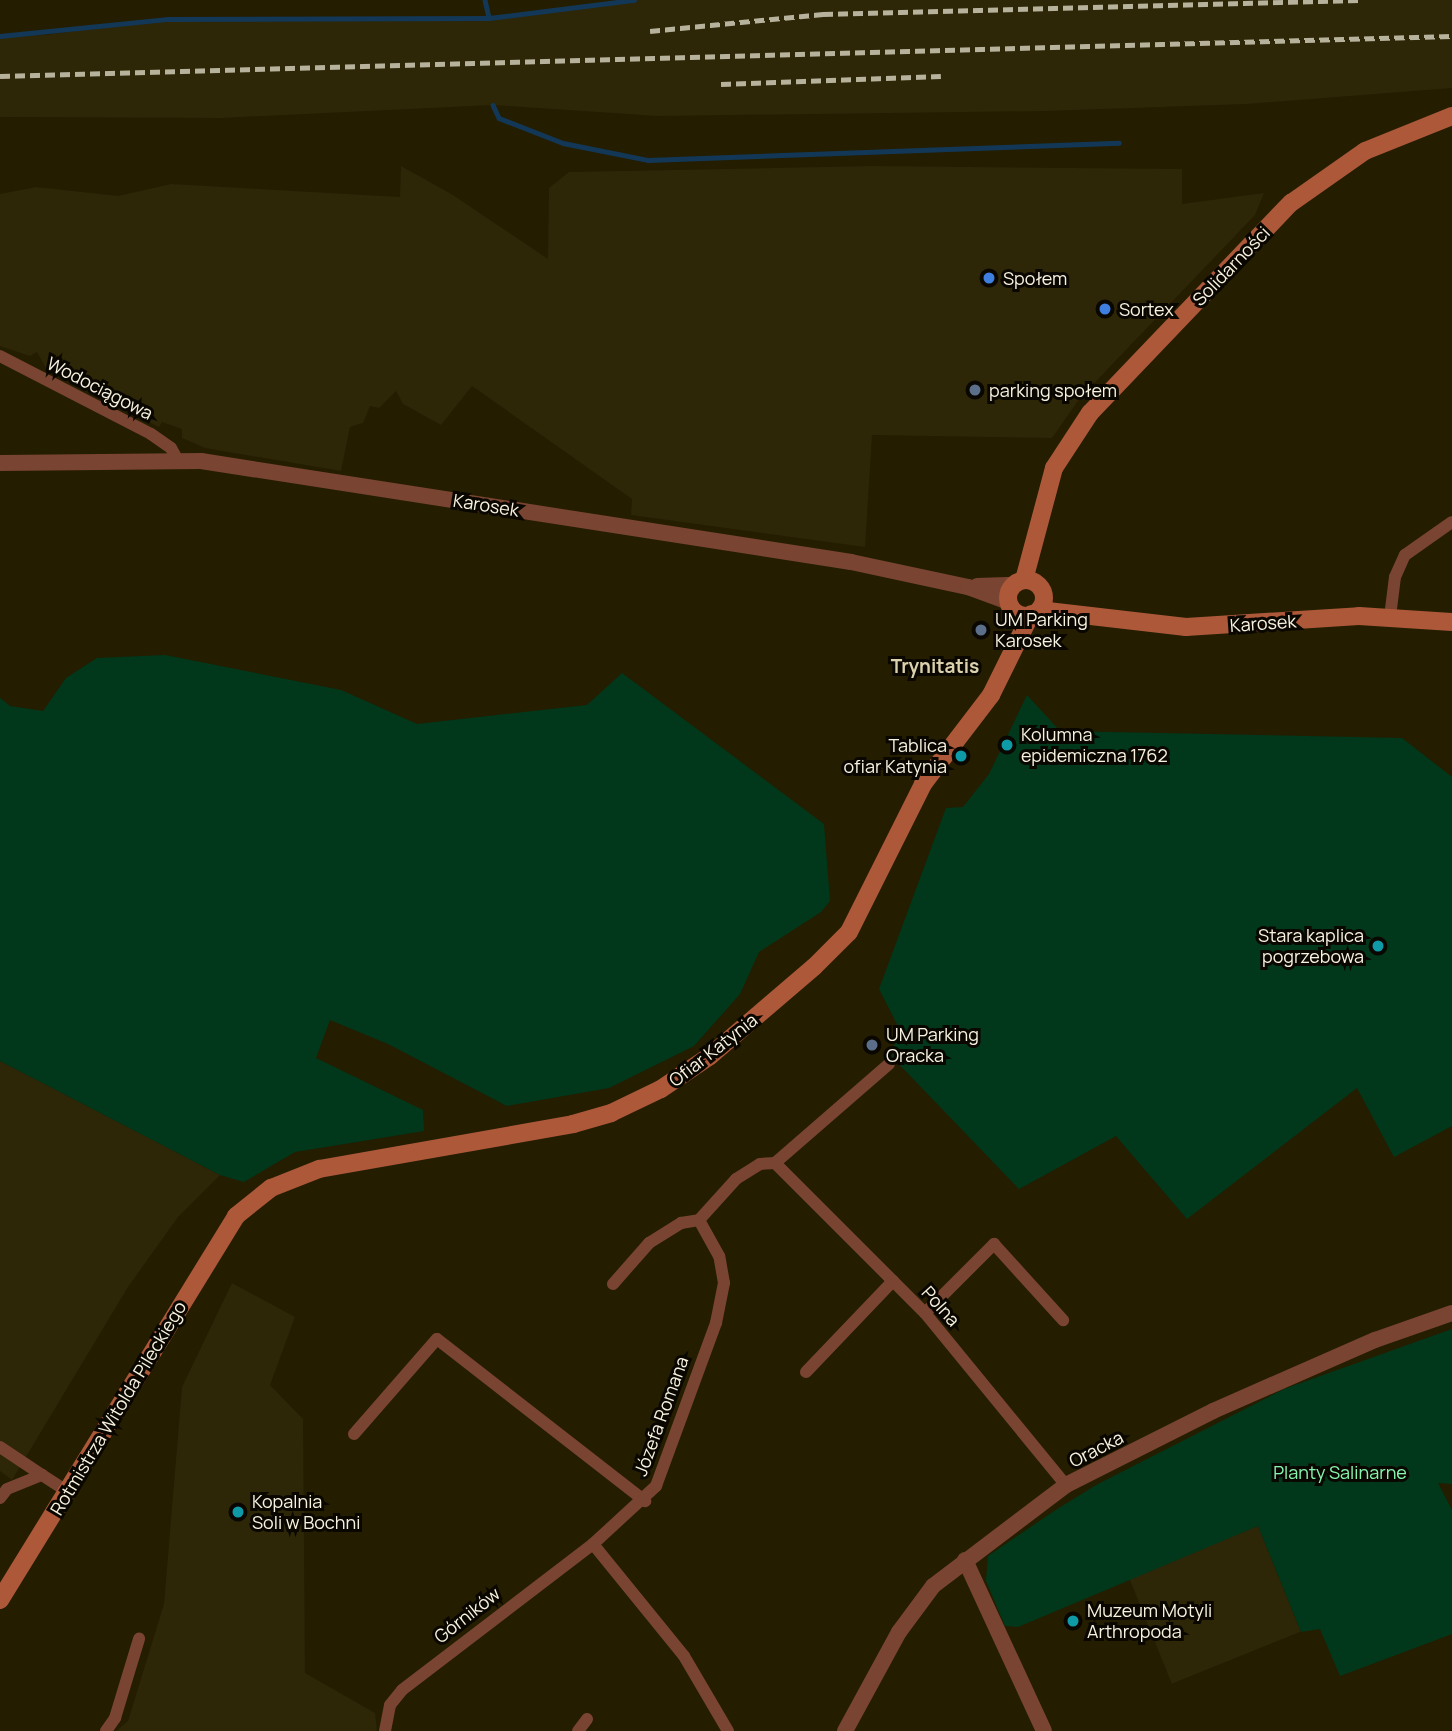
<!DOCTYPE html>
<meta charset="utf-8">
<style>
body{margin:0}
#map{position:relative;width:1452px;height:1731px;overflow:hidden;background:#241d00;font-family:Manrope,sans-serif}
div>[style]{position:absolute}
.built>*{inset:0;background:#2d2607;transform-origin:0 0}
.green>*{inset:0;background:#01381b}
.stream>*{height:4.5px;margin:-2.25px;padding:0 2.25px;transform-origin:2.25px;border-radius:2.25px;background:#133857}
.minor>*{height:12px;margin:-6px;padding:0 6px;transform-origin:6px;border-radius:6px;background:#794431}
.tertiary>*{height:16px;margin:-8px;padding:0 8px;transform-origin:8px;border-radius:8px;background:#794431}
.secondary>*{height:18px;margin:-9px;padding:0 9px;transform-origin:9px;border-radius:9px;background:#ad5839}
.secondary>.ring{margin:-9px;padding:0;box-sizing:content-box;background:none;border:18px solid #ad5839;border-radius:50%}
.rail>*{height:4.5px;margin-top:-2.25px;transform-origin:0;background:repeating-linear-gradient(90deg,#b7b29c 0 10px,transparent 0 15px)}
.dots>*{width:19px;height:19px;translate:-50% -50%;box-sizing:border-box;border:4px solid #0a0700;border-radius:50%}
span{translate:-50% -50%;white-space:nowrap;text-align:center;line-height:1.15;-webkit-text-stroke:6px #0a0700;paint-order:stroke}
.street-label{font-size:18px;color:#f8f3e1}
.poi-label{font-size:18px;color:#f8f3e1}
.left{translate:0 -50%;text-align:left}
.right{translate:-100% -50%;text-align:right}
.park-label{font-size:18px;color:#86f7ae}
.neighbourhood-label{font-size:19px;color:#dbd2ad;font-weight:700}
</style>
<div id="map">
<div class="built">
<div style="clip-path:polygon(634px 0,1452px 0,1452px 88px,1247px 104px,1046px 111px,657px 116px,493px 105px,222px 118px,0 117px,0 36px,46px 35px,168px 19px,489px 18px)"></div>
<div style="clip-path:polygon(401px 166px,453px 195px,548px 259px,549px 188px,569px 172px,872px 166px,1182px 169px,1182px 204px,1264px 193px,1255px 215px,1080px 398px,1052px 438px,872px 435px,865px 547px,631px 515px,632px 499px,472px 386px,441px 425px,403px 404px,396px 391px,379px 408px,370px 406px,363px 423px,350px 427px,341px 471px,205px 448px,182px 438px,182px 429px,162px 422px,159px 427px,47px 370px,37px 352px,30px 356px,0 346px,0 194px,36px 187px,118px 196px,171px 184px,400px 197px)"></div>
<div style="clip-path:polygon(0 1061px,220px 1175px,178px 1217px,128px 1287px,12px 1480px,0 1471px)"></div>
<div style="clip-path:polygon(232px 1283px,295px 1317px,270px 1385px,303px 1419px,305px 1673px,375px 1713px,377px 1731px,116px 1731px,128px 1721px,164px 1604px,182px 1387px)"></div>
<div style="left:1258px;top:1526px;width:114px;height:139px;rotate:68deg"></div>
</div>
<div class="green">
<div style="clip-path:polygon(165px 655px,341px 690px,417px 724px,587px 705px,622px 673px,824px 824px,830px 901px,821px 912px,759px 952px,740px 994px,694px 1046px,609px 1088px,507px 1106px,388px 1044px,330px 1020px,316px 1058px,423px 1110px,424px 1131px,295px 1152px,244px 1182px,220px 1175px,0 1061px,0 698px,10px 706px,43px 711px,66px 678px,97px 658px)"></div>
<div style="clip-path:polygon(1027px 695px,1060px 731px,1402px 738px,1452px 777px,1452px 1126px,1394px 1157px,1357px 1088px,1187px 1219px,1116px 1136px,1019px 1189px,892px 1057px,898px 1026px,879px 989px,946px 808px,963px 807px,989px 774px)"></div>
<div style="clip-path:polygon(1452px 1329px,1452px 1484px,1438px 1483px,1452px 1510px,1452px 1634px,1340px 1676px,1320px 1629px,1301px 1632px,1258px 1526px,1018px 1627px,1005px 1626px,986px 1581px,988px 1556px,1054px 1511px,1096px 1485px,1284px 1389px)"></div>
</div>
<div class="stream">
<div style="left:485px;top:0;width:18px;rotate:77deg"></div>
<div style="left:0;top:36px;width:169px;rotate:-5.8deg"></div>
<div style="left:168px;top:19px;width:321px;rotate:-0.2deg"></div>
<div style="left:489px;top:18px;width:146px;rotate:-7.1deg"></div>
<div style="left:493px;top:105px;width:14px;rotate:65deg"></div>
<div style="left:499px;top:118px;width:69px;rotate:21.3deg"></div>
<div style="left:563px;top:143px;width:87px;rotate:11.3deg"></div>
<div style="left:648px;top:160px;width:471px;rotate:-2.1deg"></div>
</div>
<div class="minor">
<div style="left:0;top:356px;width:170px;rotate:27.3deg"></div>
<div style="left:151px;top:434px;width:24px;rotate:35deg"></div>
<div style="left:171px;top:448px;width:13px;rotate:61deg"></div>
<div style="left:1390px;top:617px;width:40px;rotate:-82.9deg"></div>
<div style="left:1395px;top:577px;width:24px;rotate:-66deg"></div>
<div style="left:1405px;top:555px;width:57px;rotate:-35.1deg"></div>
<div style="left:775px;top:1163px;width:212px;rotate:45deg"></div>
<div style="left:925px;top:1313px;width:222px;rotate:50.7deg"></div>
<div style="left:613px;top:1284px;width:55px;rotate:-48.7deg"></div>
<div style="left:649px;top:1243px;width:38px;rotate:-32deg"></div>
<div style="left:681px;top:1223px;width:18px;rotate:-9deg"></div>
<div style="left:699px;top:1220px;width:55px;rotate:-47.9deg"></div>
<div style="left:736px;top:1179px;width:28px;rotate:-32deg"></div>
<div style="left:760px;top:1164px;width:15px;rotate:-4deg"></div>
<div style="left:775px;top:1163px;width:151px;rotate:-41deg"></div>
<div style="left:925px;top:1313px;width:98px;rotate:-45deg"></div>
<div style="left:994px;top:1244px;width:103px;rotate:47.8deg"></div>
<div style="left:806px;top:1372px;width:126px;rotate:-46.3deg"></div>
<div style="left:354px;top:1434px;width:126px;rotate:-48.9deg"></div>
<div style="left:437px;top:1339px;width:264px;rotate:37.9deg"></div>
<div style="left:0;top:1447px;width:50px;rotate:33.7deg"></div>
<div style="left:0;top:1498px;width:11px;rotate:-52deg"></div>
<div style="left:7px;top:1489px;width:38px;rotate:-22deg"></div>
<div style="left:42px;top:1475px;width:31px;rotate:33deg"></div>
<div style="left:593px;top:1544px;width:144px;rotate:50.9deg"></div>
<div style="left:684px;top:1656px;width:87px;rotate:59.6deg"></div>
<div style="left:106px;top:1731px;width:16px;rotate:-55deg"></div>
<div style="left:115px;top:1718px;width:83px;rotate:-73.1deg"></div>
<div style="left:385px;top:1731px;width:26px;rotate:-79deg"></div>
<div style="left:390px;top:1705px;width:19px;rotate:-51deg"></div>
<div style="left:402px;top:1690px;width:240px;rotate:-37.4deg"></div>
<div style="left:593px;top:1544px;width:86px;rotate:-42.6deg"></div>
<div style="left:656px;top:1486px;width:174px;rotate:-69.8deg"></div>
<div style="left:716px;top:1323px;width:41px;rotate:-78.7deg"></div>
<div style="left:724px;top:1283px;width:27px;rotate:-100deg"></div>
<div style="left:719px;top:1256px;width:41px;rotate:-119.1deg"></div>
<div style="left:578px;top:1731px;width:15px;rotate:-53deg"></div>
</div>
<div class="tertiary">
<div style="left:0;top:463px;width:201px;rotate:-0.6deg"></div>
<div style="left:201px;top:461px;width:658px;rotate:8.83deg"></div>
<div style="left:851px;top:562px;width:120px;rotate:12.1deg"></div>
<div style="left:968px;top:587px;width:44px;rotate:20.1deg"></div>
<div style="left:977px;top:586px;width:37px;rotate:-2deg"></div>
<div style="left:965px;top:1560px;width:188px;rotate:65.2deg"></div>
<div style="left:845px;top:1731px;width:113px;rotate:-61.4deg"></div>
<div style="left:899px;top:1632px;width:57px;rotate:-53.5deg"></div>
<div style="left:933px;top:1586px;width:167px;rotate:-37.2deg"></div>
<div style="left:1066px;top:1485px;width:165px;rotate:-26.7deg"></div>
<div style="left:1213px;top:1411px;width:177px;rotate:-23.7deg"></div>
<div style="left:1375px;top:1340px;width:82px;rotate:-19.3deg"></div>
</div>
<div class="secondary">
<div style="left:1024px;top:580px;width:116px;rotate:-75deg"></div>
<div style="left:1054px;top:468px;width:66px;rotate:-56.8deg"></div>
<div style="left:1090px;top:413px;width:291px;rotate:-46.3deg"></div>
<div style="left:1291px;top:203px;width:90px;rotate:-35.1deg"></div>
<div style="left:1365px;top:151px;width:94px;rotate:-21.9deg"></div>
<div class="ring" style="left:1008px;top:580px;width:18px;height:18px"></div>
<div style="left:1039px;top:610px;width:148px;rotate:6.6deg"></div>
<div style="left:1186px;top:627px;width:173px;rotate:-3.6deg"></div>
<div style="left:1359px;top:616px;width:93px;rotate:3.7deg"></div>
<div style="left:0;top:1600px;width:451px;rotate:-58.4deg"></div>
<div style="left:236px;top:1216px;width:45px;rotate:-38.7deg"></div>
<div style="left:271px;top:1188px;width:52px;rotate:-21.6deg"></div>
<div style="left:319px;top:1169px;width:258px;rotate:-10deg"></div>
<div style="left:573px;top:1124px;width:40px;rotate:-16deg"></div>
<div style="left:611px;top:1113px;width:55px;rotate:-25.6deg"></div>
<div style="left:661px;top:1089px;width:59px;rotate:-34deg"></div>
<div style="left:710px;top:1056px;width:137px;rotate:-40.6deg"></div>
<div style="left:814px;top:967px;width:49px;rotate:-45deg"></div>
<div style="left:849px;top:932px;width:165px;rotate:-63.4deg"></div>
<div style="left:923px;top:784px;width:112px;rotate:-52.6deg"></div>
<div style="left:991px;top:695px;width:90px;rotate:-63.7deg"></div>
</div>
<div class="rail">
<div style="left:650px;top:31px;width:174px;rotate:-5.6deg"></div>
<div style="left:823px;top:14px;width:537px;rotate:-1.49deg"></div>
<div style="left:0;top:76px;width:1453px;rotate:-1.58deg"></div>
<div style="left:721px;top:84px;width:220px;rotate:-2.1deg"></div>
</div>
<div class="dots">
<div style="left:989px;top:278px;background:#3f7fe0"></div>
<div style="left:1105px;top:309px;background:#3f7fe0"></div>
<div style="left:975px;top:390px;background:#5c6f8a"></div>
<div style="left:981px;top:630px;background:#5c6f8a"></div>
<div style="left:1007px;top:745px;background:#0f9aa8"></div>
<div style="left:961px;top:756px;background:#0f9aa8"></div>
<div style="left:1378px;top:946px;background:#0f9aa8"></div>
<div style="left:872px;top:1045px;background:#5c6f8a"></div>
<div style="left:238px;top:1512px;background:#0f9aa8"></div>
<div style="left:1073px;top:1621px;background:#0f9aa8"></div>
</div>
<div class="street-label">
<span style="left:1231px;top:266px;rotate:-46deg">Solidarności</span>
<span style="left:100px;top:388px;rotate:27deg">Wodociągowa</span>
<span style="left:486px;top:505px;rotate:9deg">Karosek</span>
<span style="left:1263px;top:623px;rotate:-4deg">Karosek</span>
<span style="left:713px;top:1050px;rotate:-38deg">Ofiar Katynia</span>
<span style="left:941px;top:1306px;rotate:48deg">Polna</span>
<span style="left:118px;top:1408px;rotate:-59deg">Rotmistrza Witolda Pileckiego</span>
<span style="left:661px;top:1416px;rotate:-70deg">Józefa Romana</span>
<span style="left:1096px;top:1449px;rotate:-27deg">Oracka</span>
<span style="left:467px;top:1615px;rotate:-38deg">Górników</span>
</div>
<div class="poi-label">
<span class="left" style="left:1003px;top:278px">Społem</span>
<span class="left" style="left:1119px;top:309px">Sortex</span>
<span class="left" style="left:989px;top:390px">parking społem</span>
<span class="left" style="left:995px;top:630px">UM Parking<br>Karosek</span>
<span class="left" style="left:1021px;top:745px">Kolumna<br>epidemiczna 1762</span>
<span class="right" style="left:947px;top:756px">Tablica<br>ofiar Katynia</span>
<span class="right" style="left:1364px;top:946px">Stara kaplica<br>pogrzebowa</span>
<span class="left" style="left:886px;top:1045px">UM Parking<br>Oracka</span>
<span class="left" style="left:252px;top:1512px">Kopalnia<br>Soli w Bochni</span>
<span class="left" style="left:1087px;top:1621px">Muzeum Motyli<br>Arthropoda</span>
</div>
<div class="park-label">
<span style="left:1340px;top:1472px">Planty Salinarne</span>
</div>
<div class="neighbourhood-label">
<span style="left:935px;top:667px">Trynitatis</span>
</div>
</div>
